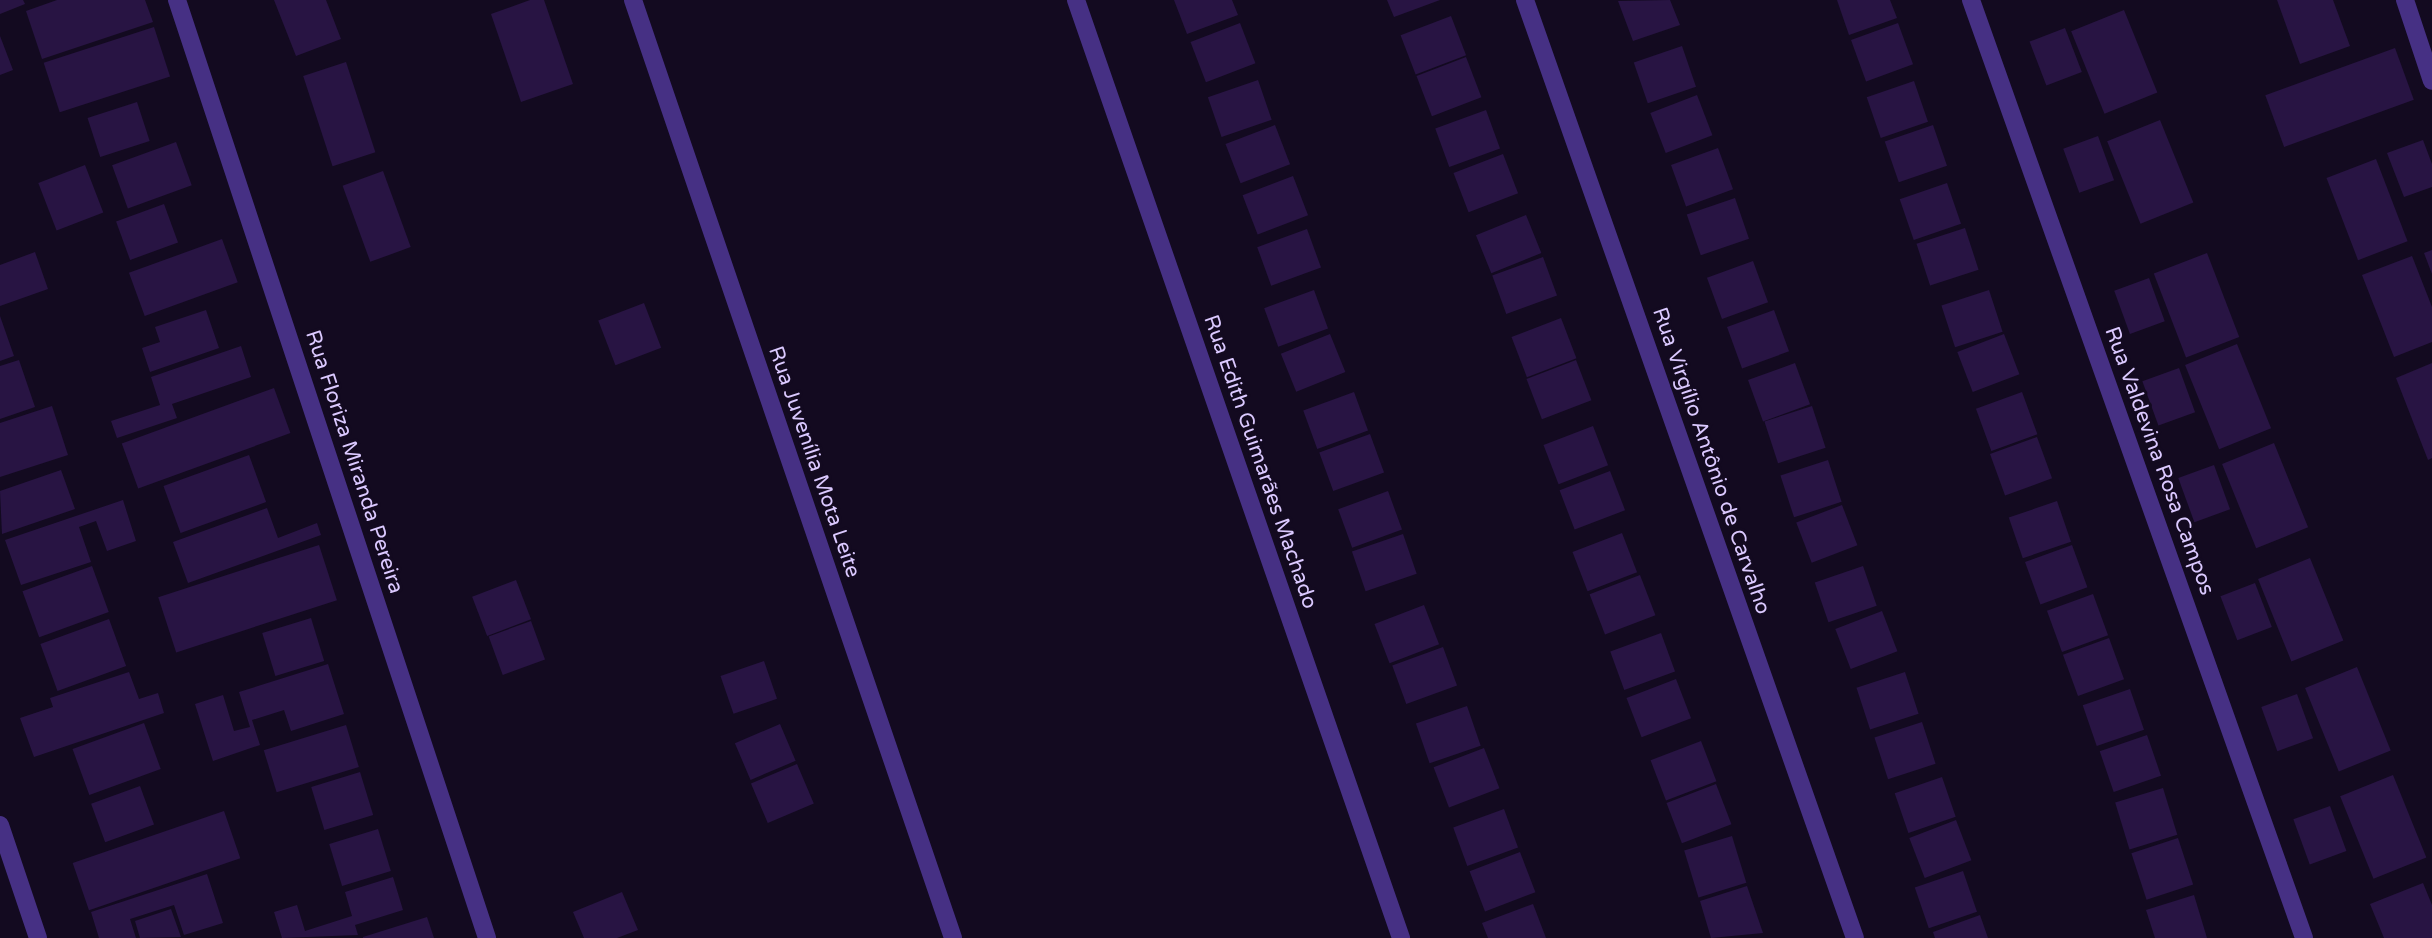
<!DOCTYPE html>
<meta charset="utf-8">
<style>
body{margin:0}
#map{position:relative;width:2432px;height:938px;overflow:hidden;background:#130a20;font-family:"Varela Round",sans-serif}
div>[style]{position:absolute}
.building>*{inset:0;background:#281443;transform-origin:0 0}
.minor>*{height:18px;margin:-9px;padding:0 9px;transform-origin:9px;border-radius:9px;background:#463084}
span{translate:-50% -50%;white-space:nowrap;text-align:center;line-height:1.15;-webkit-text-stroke:6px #130a20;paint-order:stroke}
.street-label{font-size:21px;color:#dbc9ff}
</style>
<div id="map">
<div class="building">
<div style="clip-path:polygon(0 0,23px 0,25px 4px,0 14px)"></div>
<div style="clip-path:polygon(57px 0,145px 0,153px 22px,42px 59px,26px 11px)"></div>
<div style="clip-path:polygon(274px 0,326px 0,341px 39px,296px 56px)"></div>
<div style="clip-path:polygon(530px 0,544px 0,573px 84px,521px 102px,491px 14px)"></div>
<div style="clip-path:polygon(1174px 0,1232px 0,1238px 15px,1187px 34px)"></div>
<div style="clip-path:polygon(1387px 0,1440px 0,1394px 17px)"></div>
<div style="clip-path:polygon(1670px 0,1680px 25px,1633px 41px,1618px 1px)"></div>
<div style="clip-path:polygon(1837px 0,1890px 0,1897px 18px,1849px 35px)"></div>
<div style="clip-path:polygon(2277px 0,2333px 0,2350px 46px,2300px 64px)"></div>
<div style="left:2124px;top:10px;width:89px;height:57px;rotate:68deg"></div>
<div style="left:1451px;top:16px;width:42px;height:54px;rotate:69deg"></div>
<div style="left:1240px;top:23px;width:43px;height:53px;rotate:69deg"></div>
<div style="left:1898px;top:23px;width:44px;height:50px;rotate:70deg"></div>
<div style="left:154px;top:27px;width:52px;height:116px;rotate:72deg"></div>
<div style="left:2065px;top:28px;width:47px;height:38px;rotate:69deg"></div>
<div style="clip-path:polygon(0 36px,13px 70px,0 75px)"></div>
<div style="left:1682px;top:46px;width:43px;height:51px;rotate:71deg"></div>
<div style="left:2395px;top:48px;width:55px;height:138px;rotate:70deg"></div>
<div style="left:1466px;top:57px;width:43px;height:53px;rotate:69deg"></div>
<div style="left:346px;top:62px;width:95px;height:45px;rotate:72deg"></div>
<div style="left:1258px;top:80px;width:42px;height:53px;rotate:71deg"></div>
<div style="left:1914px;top:81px;width:43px;height:50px;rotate:71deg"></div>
<div style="left:1697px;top:95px;width:43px;height:50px;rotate:69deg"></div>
<div style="left:137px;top:102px;width:41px;height:52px;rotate:72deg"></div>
<div style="left:1486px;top:110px;width:41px;height:54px;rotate:70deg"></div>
<div style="left:2160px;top:120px;width:89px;height:57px;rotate:68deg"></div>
<div style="left:1275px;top:125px;width:42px;height:53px;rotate:69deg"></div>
<div style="left:1933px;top:125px;width:43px;height:51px;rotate:71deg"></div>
<div style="left:2098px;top:136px;width:47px;height:37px;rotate:70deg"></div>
<div style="clip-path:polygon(2423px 140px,2432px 164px,2432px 187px,2404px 197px,2387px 153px)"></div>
<div style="left:176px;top:142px;width:46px;height:68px;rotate:70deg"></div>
<div style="left:1718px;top:148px;width:44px;height:50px;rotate:70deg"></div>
<div style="left:1503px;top:154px;width:42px;height:53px;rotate:69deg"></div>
<div style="left:2376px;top:159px;width:88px;height:53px;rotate:69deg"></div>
<div style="left:85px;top:165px;width:51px;height:50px;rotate:69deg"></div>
<div style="left:383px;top:171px;width:81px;height:43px;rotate:70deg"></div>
<div style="left:1293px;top:176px;width:42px;height:54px;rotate:69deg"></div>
<div style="left:1947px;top:183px;width:43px;height:50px;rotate:71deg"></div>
<div style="left:1735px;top:198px;width:43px;height:51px;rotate:71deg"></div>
<div style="left:164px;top:204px;width:41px;height:51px;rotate:70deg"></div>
<div style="left:1526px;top:215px;width:41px;height:54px;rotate:68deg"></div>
<div style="left:1965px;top:228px;width:44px;height:51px;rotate:72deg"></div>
<div style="left:1307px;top:229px;width:41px;height:53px;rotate:70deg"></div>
<div style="left:222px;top:239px;width:46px;height:99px;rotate:70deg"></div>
<div style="clip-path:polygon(2432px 250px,2432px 274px,2424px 253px)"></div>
<div style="clip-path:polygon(35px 252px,48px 289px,0 306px,0 265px)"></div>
<div style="left:2207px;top:253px;width:90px;height:57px;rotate:69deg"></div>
<div style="clip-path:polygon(2412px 256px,2432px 307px,2432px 342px,2394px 357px,2362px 275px)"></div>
<div style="left:1543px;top:257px;width:41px;height:54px;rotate:70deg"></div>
<div style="left:1753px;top:261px;width:44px;height:49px;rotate:70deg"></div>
<div style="left:2149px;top:278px;width:46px;height:37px;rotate:70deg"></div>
<div style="left:1314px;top:290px;width:41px;height:53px;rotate:70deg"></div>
<div style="left:1989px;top:290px;width:44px;height:50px;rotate:72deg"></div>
<div style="left:644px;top:303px;width:48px;height:49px;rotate:69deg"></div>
<div style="clip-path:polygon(206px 310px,219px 348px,150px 372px,142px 348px,160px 342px,155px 327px)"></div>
<div style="left:1774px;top:310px;width:44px;height:50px;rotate:70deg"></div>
<div style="clip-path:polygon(0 316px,14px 356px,0 361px)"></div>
<div style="left:1561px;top:318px;width:43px;height:53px;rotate:69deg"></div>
<div style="left:1330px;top:334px;width:41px;height:53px;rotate:68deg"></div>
<div style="left:2004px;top:334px;width:43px;height:50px;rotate:69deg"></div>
<div style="left:2237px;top:344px;width:91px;height:56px;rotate:68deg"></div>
<div style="clip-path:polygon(241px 346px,251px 377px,172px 404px,177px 418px,117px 438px,111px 421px,160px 405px,151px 377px)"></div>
<div style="clip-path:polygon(19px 360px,35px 407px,0 419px,0 366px)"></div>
<div style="left:1576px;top:360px;width:43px;height:53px;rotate:69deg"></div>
<div style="left:1795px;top:363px;width:44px;height:50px;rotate:70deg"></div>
<div style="clip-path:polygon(2432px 363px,2432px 458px,2428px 460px,2396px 378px)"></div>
<div style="left:2179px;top:368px;width:47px;height:39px;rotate:70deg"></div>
<div style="left:274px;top:388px;width:48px;height:162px;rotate:70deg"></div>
<div style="left:1354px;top:392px;width:41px;height:54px;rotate:70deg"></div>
<div style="left:2022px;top:392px;width:45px;height:49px;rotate:70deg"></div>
<div style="clip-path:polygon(52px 406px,68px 455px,0 477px,0 423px)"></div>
<div style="left:1812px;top:406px;width:44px;height:50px;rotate:72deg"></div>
<div style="left:1593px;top:426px;width:42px;height:53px;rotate:69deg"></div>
<div style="left:1370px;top:434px;width:41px;height:54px;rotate:70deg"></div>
<div style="left:2037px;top:437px;width:44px;height:50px;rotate:70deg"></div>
<div style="left:2274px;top:443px;width:91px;height:56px;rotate:68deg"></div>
<div style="left:249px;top:455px;width:50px;height:91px;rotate:70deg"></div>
<div style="left:1828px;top:460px;width:44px;height:50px;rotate:72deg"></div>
<div style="left:2214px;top:465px;width:47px;height:38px;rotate:70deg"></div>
<div style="clip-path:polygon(61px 470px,75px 509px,2px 534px,0 491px)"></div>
<div style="left:1610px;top:471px;width:42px;height:54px;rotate:69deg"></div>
<div style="left:1388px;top:491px;width:41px;height:53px;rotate:70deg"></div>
<div style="clip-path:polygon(123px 500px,136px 541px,107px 551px,96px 521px,79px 527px,91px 562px,21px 585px,5px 540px)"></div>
<div style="left:2057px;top:501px;width:43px;height:51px;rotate:71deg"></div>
<div style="left:1842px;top:505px;width:43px;height:49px;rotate:69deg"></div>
<div style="clip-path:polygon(267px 508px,278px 538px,317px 523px,321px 535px,188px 583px,173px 542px)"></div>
<div style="left:1622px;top:533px;width:42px;height:53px;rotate:69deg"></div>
<div style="left:1403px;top:534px;width:42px;height:54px;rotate:71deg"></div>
<div style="left:319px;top:545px;width:58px;height:169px;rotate:72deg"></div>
<div style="left:2072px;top:545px;width:45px;height:50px;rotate:70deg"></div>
<div style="left:2310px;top:558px;width:89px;height:56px;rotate:68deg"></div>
<div style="left:92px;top:566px;width:49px;height:74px;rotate:70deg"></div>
<div style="left:1863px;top:566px;width:42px;height:51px;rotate:71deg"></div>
<div style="left:1640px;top:575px;width:43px;height:54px;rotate:69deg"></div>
<div style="left:516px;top:580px;width:42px;height:47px;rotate:69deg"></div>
<div style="left:2255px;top:583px;width:47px;height:37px;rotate:69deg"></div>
<div style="left:2093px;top:594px;width:44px;height:49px;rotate:70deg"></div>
<div style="left:1424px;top:605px;width:42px;height:53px;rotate:69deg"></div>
<div style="left:1882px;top:611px;width:43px;height:50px;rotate:69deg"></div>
<div style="left:311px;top:618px;width:45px;height:51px;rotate:73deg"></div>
<div style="left:109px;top:619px;width:50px;height:73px;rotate:70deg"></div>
<div style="left:531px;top:621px;width:41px;height:45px;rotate:70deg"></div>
<div style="left:1661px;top:633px;width:41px;height:54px;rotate:70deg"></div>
<div style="left:2109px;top:638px;width:44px;height:49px;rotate:70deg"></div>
<div style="left:1443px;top:647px;width:41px;height:54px;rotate:70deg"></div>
<div style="left:764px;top:661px;width:40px;height:46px;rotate:71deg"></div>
<div style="clip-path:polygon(328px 664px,344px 714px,291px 731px,284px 710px,252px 720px,260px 745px,213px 761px,195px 704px,223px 695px,234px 731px,250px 727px,239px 692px)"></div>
<div style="left:2357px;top:667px;width:90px;height:56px;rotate:68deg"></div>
<div style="clip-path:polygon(129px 672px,139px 699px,158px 693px,164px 713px,34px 757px,20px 718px,53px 707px,50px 698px)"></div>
<div style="left:1905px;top:672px;width:44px;height:51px;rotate:72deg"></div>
<div style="left:1676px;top:679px;width:42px;height:53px;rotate:69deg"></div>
<div style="left:2130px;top:689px;width:43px;height:50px;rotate:71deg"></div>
<div style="left:2297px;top:694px;width:47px;height:38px;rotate:70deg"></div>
<div style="left:1467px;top:706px;width:42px;height:54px;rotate:71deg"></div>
<div style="left:1922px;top:722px;width:44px;height:50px;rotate:72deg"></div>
<div style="left:144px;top:723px;width:49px;height:76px;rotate:70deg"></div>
<div style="left:780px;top:724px;width:40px;height:49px;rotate:67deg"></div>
<div style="left:346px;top:725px;width:44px;height:86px;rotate:73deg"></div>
<div style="left:2147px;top:735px;width:43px;height:50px;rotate:71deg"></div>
<div style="left:1701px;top:741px;width:43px;height:54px;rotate:69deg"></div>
<div style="left:1484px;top:748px;width:43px;height:54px;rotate:69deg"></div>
<div style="left:797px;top:764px;width:43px;height:50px;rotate:67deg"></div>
<div style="left:360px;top:772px;width:45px;height:51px;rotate:73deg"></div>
<div style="left:2393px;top:775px;width:89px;height:57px;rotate:68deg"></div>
<div style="left:1942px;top:777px;width:42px;height:50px;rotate:71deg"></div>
<div style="left:1716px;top:784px;width:43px;height:53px;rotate:69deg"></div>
<div style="left:140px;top:786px;width:41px;height:52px;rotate:70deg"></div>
<div style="left:2163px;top:788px;width:49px;height:50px;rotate:73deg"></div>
<div style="left:2330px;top:806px;width:48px;height:39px;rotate:70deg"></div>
<div style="left:1504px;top:809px;width:41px;height:54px;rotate:70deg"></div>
<div style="left:224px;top:811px;width:50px;height:160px;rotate:71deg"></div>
<div style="left:1956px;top:820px;width:43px;height:50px;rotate:69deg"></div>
<div style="left:378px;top:829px;width:44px;height:51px;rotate:73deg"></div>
<div style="left:1732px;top:836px;width:49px;height:50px;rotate:73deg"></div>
<div style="left:2178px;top:838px;width:49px;height:49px;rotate:72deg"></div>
<div style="left:1520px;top:852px;width:43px;height:54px;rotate:69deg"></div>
<div style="left:1963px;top:871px;width:43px;height:51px;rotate:71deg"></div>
<div style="clip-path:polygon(207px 874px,223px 923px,184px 935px,174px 905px,130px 919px,136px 938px,99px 938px,91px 912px)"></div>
<div style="clip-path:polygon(393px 877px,403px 910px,355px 925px,358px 935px,282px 938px,274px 912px,297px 905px,305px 931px,352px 916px,345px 892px)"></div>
<div style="clip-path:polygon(2423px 883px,2432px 905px,2432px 938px,2384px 938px,2370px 904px)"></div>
<div style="clip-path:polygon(1747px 886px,1763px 933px,1711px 938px,1700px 901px)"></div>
<div style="clip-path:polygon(622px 892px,638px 930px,617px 938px,584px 938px,573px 912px)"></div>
<div style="clip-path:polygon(2194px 895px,2207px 938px,2155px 938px,2146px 910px)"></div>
<div style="clip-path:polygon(1533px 904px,1546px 938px,1488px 938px,1482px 923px)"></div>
<div style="clip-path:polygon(171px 909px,181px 937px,140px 938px,135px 921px)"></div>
<div style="clip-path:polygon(1980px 915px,1988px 938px,1935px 938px,1933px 932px)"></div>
<div style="clip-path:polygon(427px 917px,434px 938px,363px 938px,363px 937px)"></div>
</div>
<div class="minor">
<div style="left:177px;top:0;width:988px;rotate:71.71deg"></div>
<div style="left:633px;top:0;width:991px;rotate:71.16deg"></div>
<div style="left:1076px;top:0;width:993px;rotate:70.89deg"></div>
<div style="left:1525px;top:0;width:994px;rotate:70.62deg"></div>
<div style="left:1971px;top:0;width:995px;rotate:70.45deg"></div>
<div style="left:2405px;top:0;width:85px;rotate:71.6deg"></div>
<div style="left:0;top:825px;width:119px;rotate:71.4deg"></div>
</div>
<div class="street-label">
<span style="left:1711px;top:461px;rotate:71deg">Rua Virgílio Antônio de Carvalho</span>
<span style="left:2159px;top:461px;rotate:70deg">Rua Valdevina Rosa Campos</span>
<span style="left:354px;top:462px;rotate:72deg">Rua Floriza Miranda Pereira</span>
<span style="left:814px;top:462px;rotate:71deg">Rua Juvenília Mota Leite</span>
<span style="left:1260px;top:462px;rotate:71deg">Rua Edith Guimarães Machado</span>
</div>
</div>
